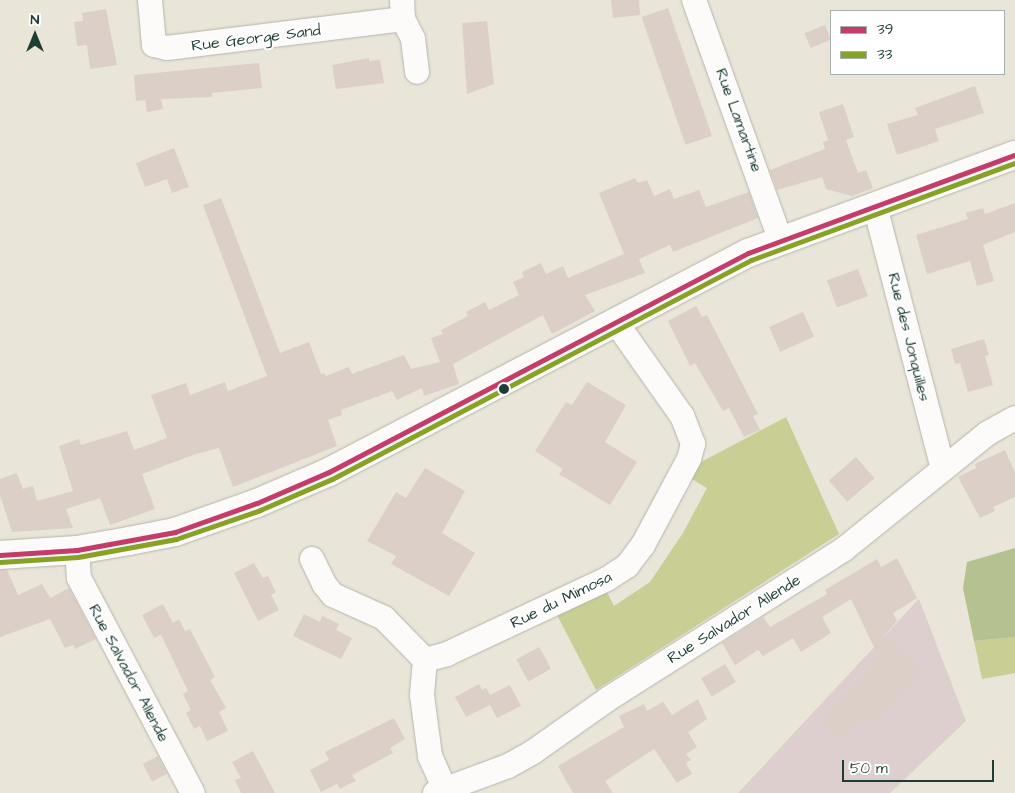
<!DOCTYPE html>
<style>
body{margin:0}
#map{position:relative;width:1015px;height:793px;overflow:hidden;background:#e9e5d8;font-family:"Architects Daughter",sans-serif}
div>[style]{position:absolute}
.industrial>*{inset:0;background:#dccfce}
.green>*{inset:0;background:#c8ce94}
.forest>*{inset:0;background:#b5c18f}
.building>*{inset:0;background:#dccfc7;transform-origin:0 0}
.roads{filter:drop-shadow(0 0 1px #b5b5ac) drop-shadow(0 0 1px #b5b5ac)}
.street>*{height:24px;margin:-12px;padding:0 12px;transform-origin:12px;border-radius:12px;background:#fcfbf9}
.secondary>*{height:28px;margin:-14px;padding:0 14px;transform-origin:14px;border-radius:14px;background:#fcfbf9}
.bus-1>*{height:5px;margin:-2.5px;padding:0 2.5px;transform-origin:2.5px;border-radius:2.5px;background:#c53b6a}
.bus-2>*{height:5px;margin:-2.5px;padding:0 2.5px;transform-origin:2.5px;border-radius:2.5px;background:#88a225}
.dots>*{width:14px;height:14px;translate:-50% -50%;box-sizing:border-box;border:2px solid #fff;border-radius:50%}
span{translate:-50% -50%;white-space:nowrap;text-align:center;line-height:1.15;-webkit-text-stroke:4px #fff;paint-order:stroke}
.street-label{font-size:16px;color:#1f3d34}
.legend{position:absolute;left:830px;top:10px;width:175px;height:65px;box-sizing:border-box;background:#fff;border:1px solid #a5b1ae;margin:0;padding:6px 9px;list-style:none;font-size:15px;color:#1f3d34}
.legend li{display:flex;align-items:center;gap:10px;height:25px}
.legend b{width:25px;border:1px solid #a5b1ae}
.north{position:absolute;left:10px;top:10px;width:50px;height:50px;-webkit-text-stroke:4px #fff;paint-order:stroke;rotate:0deg;font-size:14px;font-weight:700;line-height:20px;text-align:center;color:#1f3d34}
.north::after{content:'';display:block;margin:auto;width:18px;height:22px;background:#1f3d34;clip-path:polygon(50% 0,100% 100%,50% 72%,0 100%)}
.scale{position:absolute;left:842px;top:760px;width:152px;height:22px;box-sizing:border-box;border:2px solid #1f3d34;border-top:0;padding-left:6px;font-size:15px;line-height:18px;white-space:nowrap;color:#1f3d34;-webkit-text-stroke:4px #fff;paint-order:stroke}
</style>
<div id="map">
<div class="industrial">
<div style="clip-path:polygon(919px 599px,966px 721px,890px 793px,738px 793px)"></div>
</div>
<div class="green">
<div style="clip-path:polygon(786px 417px,839px 534px,596px 690px,557px 615px,606px 590px,614px 606px,650px 582px,683px 533px,707px 488px,690px 478px,701px 462px)"></div>
<div style="clip-path:polygon(1015px 637px,1015px 673px,982px 679px,974px 641px)"></div>
</div>
<div class="forest">
<div style="clip-path:polygon(1015px 548px,1015px 637px,974px 641px,963px 588px,967px 562px)"></div>
</div>
<div class="building">
<div style="clip-path:polygon(611px 0,639px 0,640px 15px,613px 18px)"></div>
<div style="left:668px;top:8px;width:135px;height:28px;rotate:71deg"></div>
<div style="clip-path:polygon(106px 9px,117px 65px,90px 69px,87px 45px,77px 46px,74px 22px,83px 21px,82px 13px)"></div>
<div style="clip-path:polygon(487px 21px,494px 84px,467px 94px,462px 23px)"></div>
<div style="left:825px;top:25px;width:16px;height:22px;rotate:68deg"></div>
<div style="clip-path:polygon(369px 58px,369px 61px,380px 60px,384px 83px,336px 89px,332px 65px)"></div>
<div style="clip-path:polygon(259px 63px,262px 88px,212px 93px,212px 97px,161px 99px,163px 109px,147px 112px,145px 100px,136px 101px,134px 75px)"></div>
<div style="clip-path:polygon(975px 86px,984px 113px,935px 129px,939px 141px,897px 155px,887px 124px,918px 115px,915px 108px)"></div>
<div style="clip-path:polygon(843px 104px,854px 137px,846px 140px,858px 173px,866px 170px,873px 188px,852px 196px,826px 189px,822px 177px,777px 190px,770px 170px,825px 149px,823px 142px,828px 140px,819px 112px)"></div>
<div style="clip-path:polygon(174px 148px,189px 187px,172px 193px,167px 179px,145px 187px,136px 163px)"></div>
<div style="clip-path:polygon(635px 178px,638px 183px,647px 180px,654px 196px,670px 189px,674px 199px,699px 190px,706px 207px,749px 192px,758px 218px,673px 252px,670px 245px,639px 259px,645px 273px,585px 295px,595px 311px,552px 334px,543px 315px,453px 364px,459px 384px,424px 396px,422px 388px,397px 400px,392px 391px,341px 410px,342px 415px,328px 420px,337px 446px,233px 487px,219px 448px,196px 454px,142px 474px,155px 509px,110px 525px,100px 498px,66px 509px,73px 528px,12px 532px,0 495px,0 479px,17px 473px,23px 489px,33px 486px,37px 501px,73px 491px,59px 446px,79px 439px,81px 445px,127px 431px,134px 450px,167px 438px,151px 395px,186px 383px,190px 395px,225px 382px,228px 391px,267px 376px,203px 205px,221px 198px,280px 353px,309px 342px,321px 374px,325px 373px,326px 376px,349px 367px,352px 374px,404px 355px,411px 369px,440px 362px,431px 338px,443px 334px,441px 330px,468px 316px,466px 312px,485px 302px,489px 310px,519px 295px,513px 282px,524px 277px,522px 272px,541px 263px,546px 274px,563px 266px,568px 278px,624px 254px,599px 193px)"></div>
<div style="clip-path:polygon(1015px 203px,1015px 232px,983px 245px,994px 281px,977px 286px,970px 261px,927px 274px,916px 235px,968px 219px,966px 213px,983px 208px,985px 214px)"></div>
<div style="left:858px;top:269px;width:29px;height:33px;rotate:70deg"></div>
<div style="clip-path:polygon(696px 306px,702px 317px,707px 315px,758px 414px,753px 416px,760px 430px,744px 437px,729px 408px,723px 411px,695px 363px,690px 366px,668px 321px)"></div>
<div style="left:803px;top:312px;width:27px;height:37px;rotate:66deg"></div>
<div style="clip-path:polygon(984px 339px,989px 355px,985px 356px,993px 385px,968px 392px,960px 363px,955px 364px,951px 349px)"></div>
<div style="clip-path:polygon(587px 382px,626px 405px,605px 442px,637px 462px,610px 505px,559px 474px,563px 469px,535px 451px,566px 402px,572px 405px)"></div>
<div style="clip-path:polygon(1005px 450px,1015px 473px,1015px 497px,993px 507px,995px 511px,980px 518px,958px 477px,976px 468px,975px 464px)"></div>
<div style="left:856px;top:457px;width:28px;height:36px;rotate:49deg"></div>
<div style="clip-path:polygon(425px 468px,465px 491px,442px 533px,475px 553px,449px 596px,391px 564px,396px 556px,367px 541px,396px 492px,406px 498px)"></div>
<div style="clip-path:polygon(897px 558px,917px 598px,893px 613px,897px 621px,884px 636px,922px 669px,872px 724px,862px 716px,842px 738px,822px 722px,879px 658px,851px 599px,822px 617px,831px 633px,801px 652px,793px 638px,763px 656px,758px 650px,735px 665px,722px 643px,763px 617px,770px 627px,827px 594px,825px 590px,877px 559px,881px 567px)"></div>
<div style="clip-path:polygon(254px 563px,263px 578px,268px 576px,276px 592px,271px 595px,279px 610px,258px 621px,234px 573px)"></div>
<div style="clip-path:polygon(0 570px,7px 570px,18px 595px,42px 584px,50px 598px,69px 588px,96px 639px,75px 649px,73px 645px,65px 648px,50px 619px,0 637px)"></div>
<div style="clip-path:polygon(163px 604px,173px 623px,179px 619px,185px 631px,190px 629px,215px 677px,210px 680px,226px 708px,219px 712px,228px 731px,207px 741px,200px 726px,194px 729px,186px 713px,191px 710px,183px 694px,188px 691px,161px 635px,154px 638px,142px 615px)"></div>
<div style="clip-path:polygon(304px 614px,320px 622px,322px 616px,339px 624px,336px 630px,352px 638px,341px 659px,293px 636px)"></div>
<div style="left:539px;top:647px;width:25px;height:26px;rotate:61deg"></div>
<div style="left:725px;top:664px;width:21px;height:28px;rotate:59deg"></div>
<div style="clip-path:polygon(479px 684px,482px 690px,486px 688px,490px 695px,510px 685px,521px 706px,497px 718px,490px 705px,466px 717px,455px 697px)"></div>
<div style="clip-path:polygon(698px 699px,707px 719px,688px 732px,697px 747px,686px 754px,691px 760px,686px 763px,692px 774px,677px 783px,654px 749px,605px 781px,613px 793px,573px 793px,558px 766px,624px 727px,619px 716px,644px 704px,647px 711px,663px 702px,672px 715px)"></div>
<div style="clip-path:polygon(394px 718px,405px 739px,390px 748px,393px 753px,352px 775px,356px 781px,347px 785px,340px 789px,337px 784px,321px 792px,310px 770px,329px 760px,325px 752px)"></div>
<div style="clip-path:polygon(253px 751px,263px 770px,275px 793px,241px 793px,235px 780px,241px 778px,232px 762px)"></div>
<div style="left:158px;top:756px;width:20px;height:17px;rotate:63deg"></div>
</div>
<div class="roads">
<div class="street">
<div style="left:150px;top:0;width:45px;rotate:84.9deg"></div>
<div style="left:154px;top:45px;width:13px;rotate:13deg"></div>
<div style="left:167px;top:48px;width:238px;rotate:-7deg"></div>
<div style="left:402px;top:0;width:19px;rotate:87deg"></div>
<div style="left:403px;top:19px;width:22px;rotate:63deg"></div>
<div style="left:413px;top:39px;width:33px;rotate:83deg"></div>
<div style="left:694px;top:0;width:256px;rotate:70.2deg"></div>
<div style="left:875px;top:206px;width:271px;rotate:75.5deg"></div>
<div style="left:77px;top:550px;width:28px;rotate:86deg"></div>
<div style="left:79px;top:578px;width:243px;rotate:62.1deg"></div>
<div style="left:312px;top:559px;width:28px;rotate:64deg"></div>
<div style="left:324px;top:584px;width:14px;rotate:51deg"></div>
<div style="left:333px;top:595px;width:56px;rotate:24.3deg"></div>
<div style="left:384px;top:618px;width:59px;rotate:45.7deg"></div>
<div style="left:425px;top:660px;width:35px;rotate:95deg"></div>
<div style="left:422px;top:695px;width:62px;rotate:82.5deg"></div>
<div style="left:430px;top:756px;width:37px;rotate:66deg"></div>
<div style="left:425px;top:660px;width:23px;rotate:-15deg"></div>
<div style="left:447px;top:654px;width:177px;rotate:-25.1deg"></div>
<div style="left:607px;top:579px;width:24px;rotate:-33deg"></div>
<div style="left:627px;top:566px;width:26px;rotate:-53deg"></div>
<div style="left:643px;top:545px;width:98px;rotate:-61.9deg"></div>
<div style="left:689px;top:459px;width:16px;rotate:-75deg"></div>
<div style="left:693px;top:444px;width:30px;rotate:-111deg"></div>
<div style="left:682px;top:416px;width:116px;rotate:-125.2deg"></div>
<div style="left:435px;top:793px;width:78px;rotate:-20.3deg"></div>
<div style="left:508px;top:766px;width:29px;rotate:-29deg"></div>
<div style="left:533px;top:752px;width:92px;rotate:-35.2deg"></div>
<div style="left:608px;top:699px;width:278px;rotate:-32.4deg"></div>
<div style="left:843px;top:550px;width:186px;rotate:-38.9deg"></div>
<div style="left:988px;top:433px;width:31px;rotate:-29deg"></div>
</div>
<div class="secondary">
<div style="left:0;top:555px;width:77px;rotate:-3.7deg"></div>
<div style="left:77px;top:550px;width:53px;rotate:-9.8deg"></div>
<div style="left:129px;top:541px;width:47px;rotate:-11.1deg"></div>
<div style="left:175px;top:532px;width:87px;rotate:-19.5deg"></div>
<div style="left:257px;top:503px;width:78px;rotate:-23.3deg"></div>
<div style="left:329px;top:472px;width:473px;rotate:-27.6deg"></div>
<div style="left:748px;top:253px;width:284px;rotate:-20.2deg"></div>
</div>
</div>
<div class="bus-1">
<div style="left:0;top:555px;width:77px;rotate:-3.7deg"></div>
<div style="left:77px;top:550px;width:100px;rotate:-10.4deg"></div>
<div style="left:175px;top:532px;width:87px;rotate:-19.5deg"></div>
<div style="left:257px;top:503px;width:78px;rotate:-23.3deg"></div>
<div style="left:329px;top:472px;width:473px;rotate:-27.6deg"></div>
<div style="left:748px;top:253px;width:284px;rotate:-20.2deg"></div>
</div>
<div class="bus-2">
<div style="left:0;top:562px;width:78px;rotate:-3.7deg"></div>
<div style="left:78px;top:557px;width:100px;rotate:-10.4deg"></div>
<div style="left:176px;top:539px;width:89px;rotate:-19deg"></div>
<div style="left:260px;top:510px;width:78px;rotate:-23.3deg"></div>
<div style="left:332px;top:479px;width:473px;rotate:-27.6deg"></div>
<div style="left:751px;top:260px;width:281px;rotate:-20.2deg"></div>
</div>
<div class="dots">
<div style="left:504px;top:389px;background:#1f3d34"></div>
</div>
<div class="street-label">
<span style="left:256px;top:38px;rotate:-7deg">Rue George Sand</span>
<span style="left:739px;top:120px;rotate:70deg">Rue Lamartine</span>
<span style="left:909px;top:337px;rotate:76deg">Rue des Jonquilles</span>
<span style="left:561px;top:600px;rotate:-26deg">Rue du Mimosa</span>
<span style="left:734px;top:619px;rotate:-32deg">Rue Salvador Allende</span>
<span style="left:129px;top:673px;rotate:62deg">Rue Salvador Allende</span>
</div>
<ul class="legend">
<li><b style="height:6px;background:#c53b6a"></b>39</li>
<li><b style="height:6px;background:#88a225"></b>33</li>
</ul>
<div class="north">N</div>
<div class="scale">50 m</div>
</div>
